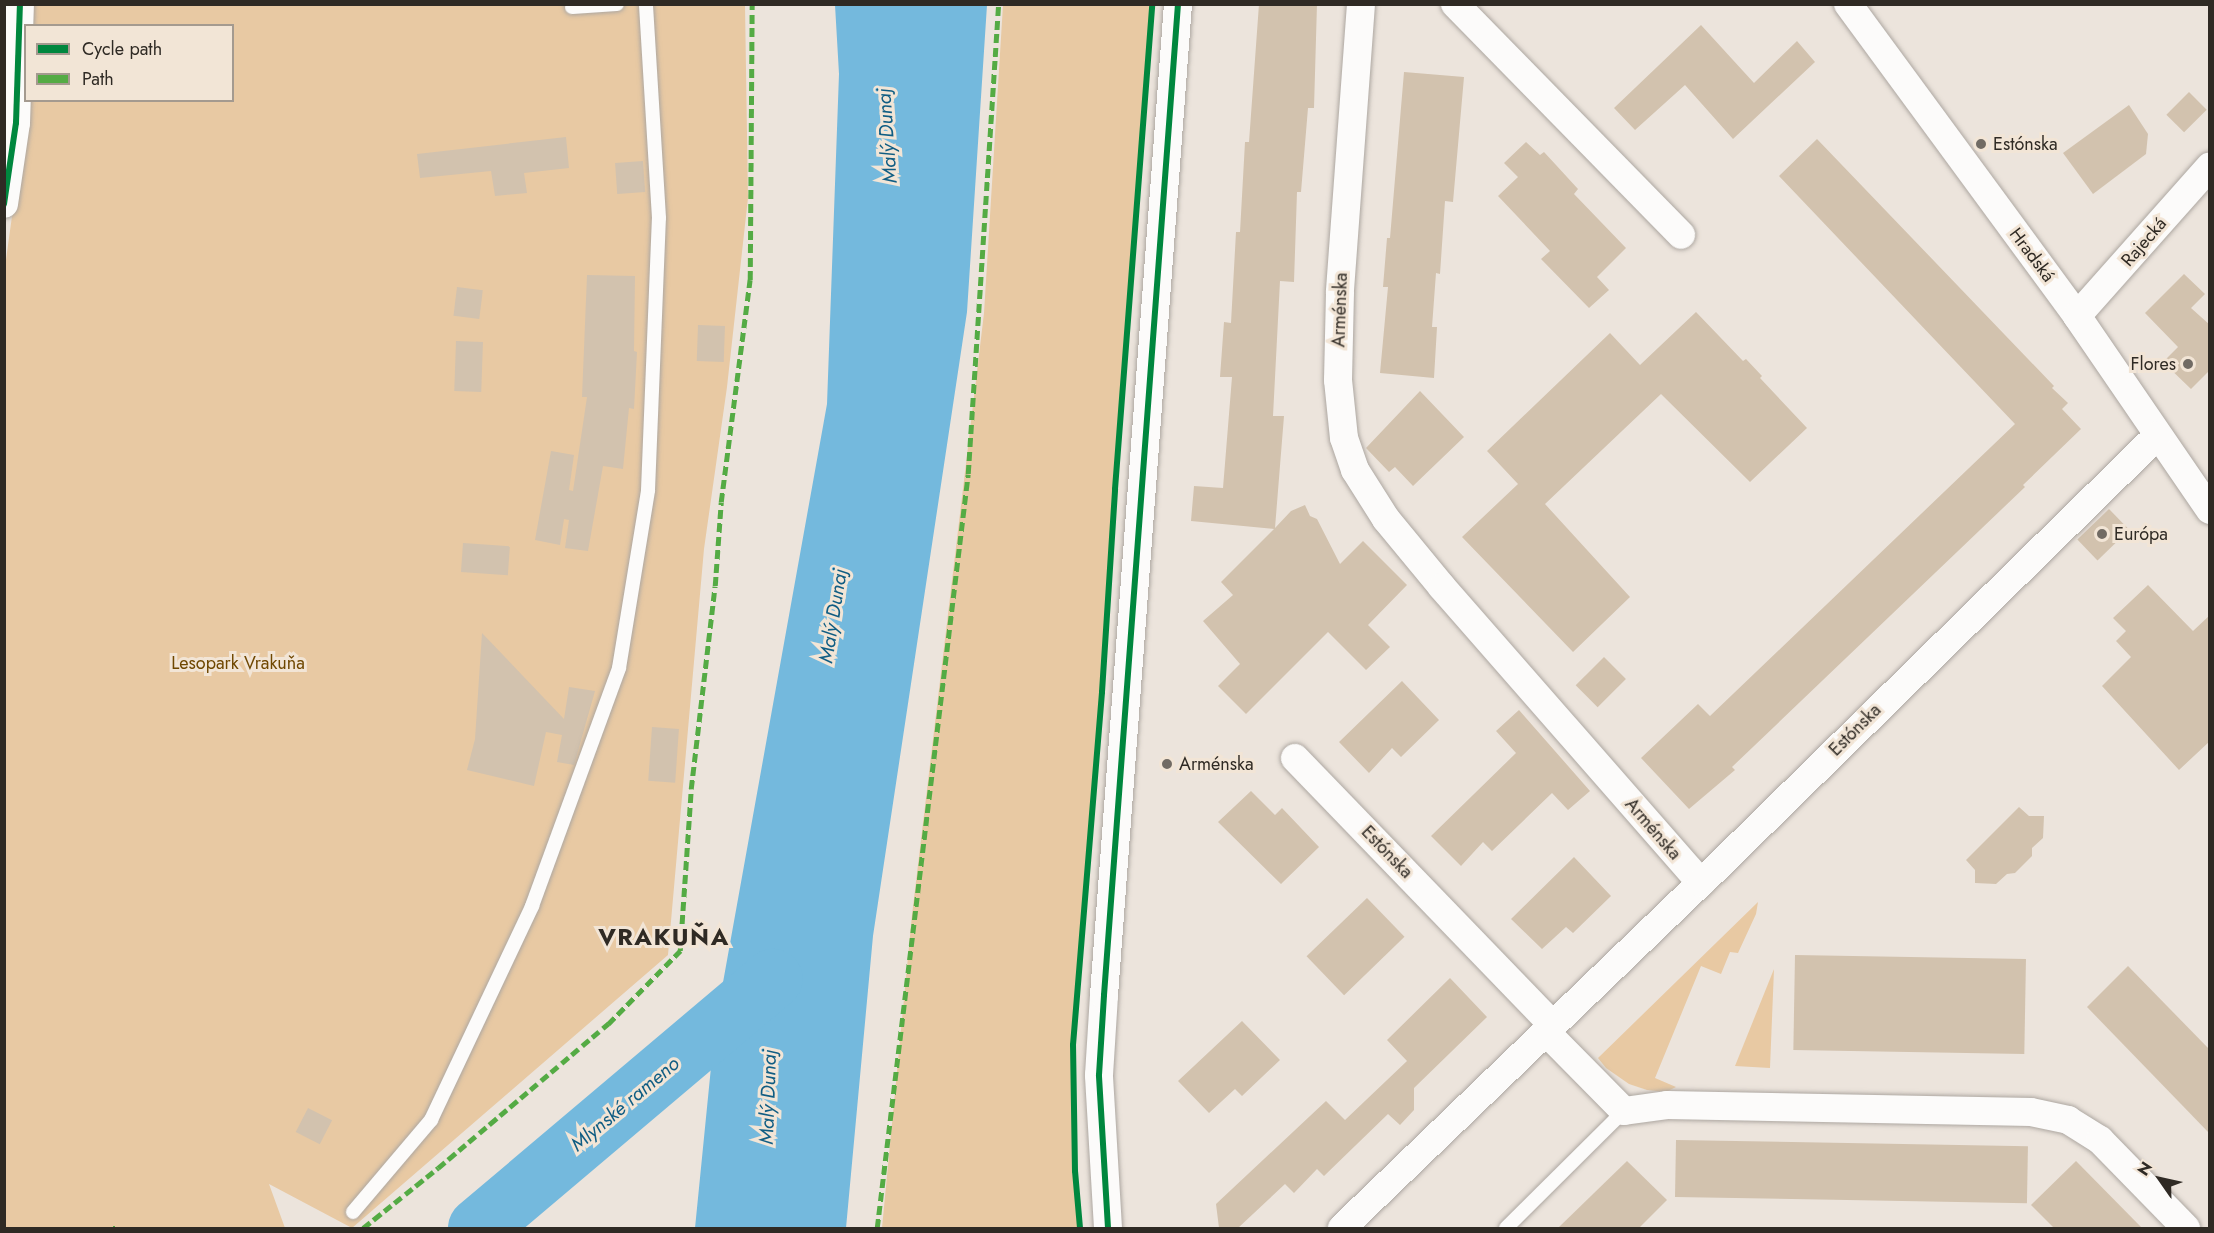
<!DOCTYPE html>
<meta charset="utf-8">
<style>
body{margin:0}
#map{position:relative;width:2214px;height:1233px;overflow:hidden;background:#ece4dc;font-family:Jost,sans-serif}
div>[style]{position:absolute}
.green>*{inset:0;background:#e8c9a3}
.water>*{inset:0;background:#74b9dd}
.river>*{height:60px;margin:-30px;padding:0 30px;transform-origin:30px;border-radius:30px;background:#74b9dd}
.building>*{inset:0;background:#d2c2ae;transform-origin:0 0}
.roads{filter:drop-shadow(0 0 2px #ada7a1) drop-shadow(0 0 2px #ada7a1)}
.service>*{height:14px;margin:-7px;padding:0 7px;transform-origin:7px;border-radius:7px;background:#fcfbfa}
.minor>*{height:28px;margin:-14px;padding:0 14px;transform-origin:14px;border-radius:14px;background:#fcfbfa}
.quiet>*{height:4.5px;margin-top:-2.25px;transform-origin:0;background:repeating-linear-gradient(90deg,#54ab44 0 9px,transparent 0 13.5px)}
.cycleway>*{height:6px;margin:-3px;padding:0 3px;transform-origin:3px;border-radius:3px;background:#00873e}
.dots>*{width:16px;height:16px;translate:-50% -50%;box-sizing:border-box;border:3px solid #f2e5d6;border-radius:50%}
span{translate:-50% -50%;white-space:nowrap;text-align:center;line-height:1.15;-webkit-text-stroke:6px #f2e5d6;paint-order:stroke}
.poi-label{font-size:18px;color:#2f2a24}
.left{translate:0 -50%;text-align:left}
.right{translate:-100% -50%;text-align:right}
.street-label{font-size:18px;color:#2f2a24}
.park-label{font-size:18px;color:#6f4700}
.water-label{font-size:20px;color:#105d83;font-style:italic}
.district-label{font-size:24px;color:#2f2a24;font-weight:700;letter-spacing:1.5px}
.frame{position:absolute;inset:0;border:6px solid #2f2a24;pointer-events:none}
.legend{position:absolute;left:24px;top:24px;width:210px;height:78px;box-sizing:border-box;background:#f2e5d6;border:2px solid #a49a8f;margin:0;padding:8px 10px;list-style:none;font-size:18px;color:#2f2a24}
.legend li{display:flex;align-items:center;gap:12px;height:30px}
.legend b{width:30px;border:2px solid #a49a8f}
.north{position:absolute;left:2130px;top:1149px;width:60px;height:60px;-webkit-text-stroke:4px #f2e5d6;paint-order:stroke;rotate:304deg;font-size:16px;font-weight:700;line-height:24px;text-align:center;color:#2f2a24}
.north::after{content:'';display:block;margin:auto;width:21px;height:27px;background:#2f2a24;clip-path:polygon(50% 0,100% 100%,50% 72%,0 100%)}
</style>
<div id="map">
<div class="green">
<div style="clip-path:polygon(32px 5px,745px 5px,748px 198px,727px 387px,704px 549px,668px 955px,352px 1228px,269px 1184px,285px 1228px,5px 1228px,4px 274px,28px 101px,232px 100px,232px 26px,31px 25px)"></div>
<div style="clip-path:polygon(1003px 5px,1152px 5px,1115px 489px,1102px 692px,1073px 1045px,1075px 1171px,1080px 1228px,882px 1228px,912px 915px,984px 313px)"></div>
<div style="clip-path:polygon(1758px 902px,1756px 914px,1738px 953px,1730px 952px,1721px 974px,1701px 966px,1655px 1078px,1676px 1087px,1666px 1092px,1647px 1090px,1629px 1084px,1606px 1068px,1598px 1058px)"></div>
<div style="clip-path:polygon(1774px 969px,1770px 1068px,1735px 1066px)"></div>
</div>
<div class="water">
<div style="clip-path:polygon(835px 5px,987px 5px,967px 312px,873px 936px,846px 1228px,695px 1228px,715px 1027px,827px 404px,839px 74px)"></div>
</div>
<div class="river">
<div style="left:478px;top:1228px;width:386px;rotate:-40.2deg"></div>
</div>
<div class="building">
<div style="clip-path:polygon(1259px 4px,1317px 4px,1314px 108px,1308px 108px,1301px 192px,1297px 192px,1294px 282px,1280px 281px,1273px 416px,1284px 416px,1275px 528px,1291px 511px,1305px 505px,1310px 516px,1317px 519px,1340px 564px,1363px 541px,1407px 585px,1368px 625px,1390px 647px,1366px 670px,1328px 632px,1246px 714px,1218px 686px,1240px 664px,1203px 621px,1233px 595px,1221px 582px,1274px 529px,1191px 521px,1194px 486px,1223px 488px,1232px 377px,1220px 377px,1224px 322px,1231px 323px,1236px 232px,1240px 232px,1245px 142px,1249px 142px)"></div>
<div style="clip-path:polygon(1701px 25px,1754px 83px,1797px 41px,1815px 62px,1733px 139px,1685px 85px,1635px 130px,1614px 108px)"></div>
<div style="clip-path:polygon(1404px 72px,1464px 77px,1453px 202px,1445px 201px,1440px 274px,1436px 273px,1432px 327px,1437px 327px,1434px 378px,1380px 373px,1388px 287px,1383px 287px,1387px 238px,1390px 238px)"></div>
<div style="left:2189px;top:92px;width:25px;height:32px;rotate:45deg"></div>
<div style="clip-path:polygon(2129px 105px,2148px 134px,2146px 154px,2093px 194px,2063px 153px)"></div>
<div style="clip-path:polygon(566px 137px,569px 168px,524px 173px,527px 193px,495px 196px,491px 171px,420px 178px,417px 154px)"></div>
<div style="clip-path:polygon(1817px 139px,2054px 386px,2052px 388px,2068px 403px,2062px 409px,2081px 429px,2023px 485px,2025px 487px,1732px 767px,1735px 770px,1689px 809px,1641px 758px,1698px 704px,1710px 716px,2015px 424px,1779px 176px)"></div>
<div style="clip-path:polygon(1526px 142px,1540px 155px,1544px 152px,1556px 165px,1578px 189px,1574px 194px,1626px 248px,1597px 277px,1609px 290px,1589px 308px,1541px 259px,1550px 251px,1498px 196px,1518px 177px,1504px 163px)"></div>
<div style="left:643px;top:161px;width:31px;height:28px;rotate:86deg"></div>
<div style="clip-path:polygon(2184px 274px,2205px 294px,2191px 308px,2210px 325px,2210px 370px,2191px 389px,2163px 362px,2178px 347px,2145px 313px)"></div>
<div style="clip-path:polygon(587px 275px,635px 276px,634px 351px,637px 352px,634px 409px,629px 408px,623px 469px,603px 466px,588px 551px,565px 548px,569px 520px,564px 519px,560px 545px,535px 540px,551px 451px,574px 455px,569px 490px,573px 491px,587px 397px,582px 397px)"></div>
<div style="left:457px;top:287px;width:26px;height:29px;rotate:7deg"></div>
<div style="clip-path:polygon(1696px 312px,1743px 361px,1746px 359px,1762px 376px,1760px 378px,1807px 428px,1750px 482px,1661px 394px,1545px 504px,1630px 597px,1573px 652px,1462px 537px,1518px 484px,1487px 451px,1610px 333px,1640px 365px)"></div>
<div style="left:698px;top:325px;width:27px;height:36px;rotate:2deg"></div>
<div style="left:456px;top:341px;width:27px;height:50px;rotate:2deg"></div>
<div style="clip-path:polygon(1420px 391px,1464px 437px,1413px 486px,1395px 467px,1389px 472px,1366px 448px)"></div>
<div style="left:2109px;top:509px;width:29px;height:44px;rotate:46deg"></div>
<div style="left:463px;top:543px;width:47px;height:29px;rotate:4deg"></div>
<div style="clip-path:polygon(2148px 585px,2193px 631px,2210px 615px,2210px 741px,2179px 770px,2102px 686px,2131px 657px,2116px 641px,2126px 631px,2113px 618px)"></div>
<div style="clip-path:polygon(482px 633px,564px 719px,569px 687px,595px 691px,574px 765px,557px 762px,562px 735px,546px 732px,534px 786px,467px 770px,475px 739px)"></div>
<div style="left:1604px;top:657px;width:31px;height:40px;rotate:45deg"></div>
<div style="clip-path:polygon(1402px 681px,1439px 720px,1401px 757px,1392px 748px,1369px 773px,1339px 742px)"></div>
<div style="clip-path:polygon(1519px 710px,1590px 791px,1568px 810px,1552px 793px,1492px 851px,1483px 842px,1461px 866px,1431px 836px,1516px 753px,1496px 731px)"></div>
<div style="left:652px;top:727px;width:27px;height:54px;rotate:4deg"></div>
<div style="clip-path:polygon(1251px 791px,1275px 815px,1282px 808px,1319px 847px,1281px 884px,1218px 822px)"></div>
<div style="clip-path:polygon(2019px 807px,2029px 816px,2044px 816px,2043px 838px,2032px 848px,2032px 856px,2015px 873px,2007px 874px,1996px 884px,1975px 883px,1975px 870px,1966px 860px)"></div>
<div style="clip-path:polygon(1574px 857px,1611px 896px,1573px 933px,1566px 927px,1542px 949px,1511px 919px)"></div>
<div style="left:1367px;top:898px;width:54px;height:84px;rotate:46deg"></div>
<div style="left:1795px;top:955px;width:231px;height:95px;rotate:1deg"></div>
<div style="clip-path:polygon(2128px 966px,2210px 1050px,2210px 1134px,2087px 1007px)"></div>
<div style="clip-path:polygon(1450px 978px,1487px 1017px,1414px 1088px,1414px 1110px,1400px 1125px,1388px 1114px,1324px 1176px,1317px 1169px,1294px 1193px,1285px 1184px,1238px 1228px,1219px 1228px,1216px 1204px,1326px 1101px,1345px 1120px,1407px 1061px,1387px 1040px)"></div>
<div style="clip-path:polygon(1242px 1021px,1280px 1060px,1242px 1096px,1235px 1089px,1209px 1113px,1178px 1081px)"></div>
<div style="left:308px;top:1108px;width:27px;height:27px;rotate:27deg"></div>
<div style="left:1676px;top:1140px;width:352px;height:57px;rotate:1deg"></div>
<div style="clip-path:polygon(1627px 1161px,1667px 1200px,1639px 1228px,1558px 1228px)"></div>
<div style="clip-path:polygon(2076px 1161px,2142px 1228px,2054px 1228px,2031px 1205px)"></div>
</div>
<div class="roads">
<div class="service">
<div style="left:572px;top:7px;width:45px;rotate:-3.8deg"></div>
<div style="left:353px;top:1212px;width:121px;rotate:-49.7deg"></div>
<div style="left:431px;top:1120px;width:237px;rotate:-64.7deg"></div>
<div style="left:532px;top:906px;width:253px;rotate:-69.9deg"></div>
<div style="left:619px;top:668px;width:180px;rotate:-80.7deg"></div>
<div style="left:648px;top:490px;width:272px;rotate:-87.7deg"></div>
<div style="left:659px;top:218px;width:214px;rotate:-93.5deg"></div>
<div style="left:1506px;top:1228px;width:166px;rotate:-44.8deg"></div>
</div>
<div class="minor">
<div style="left:1361px;top:4px;width:289px;rotate:94.2deg"></div>
<div style="left:1340px;top:292px;width:88px;rotate:91.3deg"></div>
<div style="left:1338px;top:380px;width:58px;rotate:84.1deg"></div>
<div style="left:1344px;top:438px;width:34px;rotate:71deg"></div>
<div style="left:1355px;top:470px;width:58px;rotate:57.7deg"></div>
<div style="left:1386px;top:519px;width:88px;rotate:50.5deg"></div>
<div style="left:1442px;top:587px;width:393px;rotate:48.8deg"></div>
<div style="left:1455px;top:4px;width:323px;rotate:45.6deg"></div>
<div style="left:1848px;top:4px;width:387px;rotate:53.7deg"></div>
<div style="left:2077px;top:316px;width:235px;rotate:55.6deg"></div>
<div style="left:4px;top:204px;width:82px;rotate:-81.6deg"></div>
<div style="left:16px;top:123px;width:119px;rotate:-88.1deg"></div>
<div style="left:2077px;top:316px;width:200px;rotate:-48.4deg"></div>
<div style="left:1295px;top:758px;width:371px;rotate:46deg"></div>
<div style="left:1546px;top:1032px;width:111px;rotate:45.4deg"></div>
<div style="left:1624px;top:1111px;width:43px;rotate:-7.9deg"></div>
<div style="left:1667px;top:1105px;width:364px;rotate:1.1deg"></div>
<div style="left:2031px;top:1112px;width:38px;rotate:12deg"></div>
<div style="left:2068px;top:1120px;width:38px;rotate:32deg"></div>
<div style="left:2100px;top:1140px;width:123px;rotate:45.7deg"></div>
<div style="left:1108px;top:1228px;width:153px;rotate:-93.4deg"></div>
<div style="left:1099px;top:1075px;width:80px;rotate:-86.4deg"></div>
<div style="left:1104px;top:995px;width:994px;rotate:-85.73deg"></div>
<div style="left:1342px;top:1228px;width:498px;rotate:-43.9deg"></div>
<div style="left:1701px;top:883px;width:639px;rotate:-44.43deg"></div>
</div>
</div>
<div class="quiet">
<div style="left:113px;top:1228px;width:2px"></div>
<div style="left:363px;top:1228px;width:96px;rotate:-38.7deg"></div>
<div style="left:438px;top:1168px;width:223px;rotate:-40.3deg"></div>
<div style="left:608px;top:1024px;width:103px;rotate:-45.4deg"></div>
<div style="left:680px;top:951px;width:162px;rotate:-86.1deg"></div>
<div style="left:691px;top:789px;width:204px;rotate:-83.3deg"></div>
<div style="left:715px;top:586px;width:84px;rotate:-85.9deg"></div>
<div style="left:721px;top:502px;width:224px;rotate:-82.6deg"></div>
<div style="left:750px;top:280px;width:276px;rotate:-89.6deg"></div>
<div style="left:877px;top:1228px;width:759px;rotate:-83.12deg"></div>
<div style="left:968px;top:474px;width:471px;rotate:-86.3deg"></div>
</div>
<div class="cycleway">
<div style="left:4px;top:204px;width:82px;rotate:-81.6deg"></div>
<div style="left:16px;top:123px;width:119px;rotate:-88.1deg"></div>
<div style="left:1080px;top:1228px;width:57px;rotate:-95deg"></div>
<div style="left:1075px;top:1171px;width:126px;rotate:-90.9deg"></div>
<div style="left:1073px;top:1045px;width:354px;rotate:-85.3deg"></div>
<div style="left:1102px;top:692px;width:203px;rotate:-86.3deg"></div>
<div style="left:1115px;top:489px;width:486px;rotate:-85.6deg"></div>
<div style="left:1108px;top:1228px;width:153px;rotate:-93.4deg"></div>
<div style="left:1099px;top:1075px;width:80px;rotate:-86.4deg"></div>
<div style="left:1104px;top:995px;width:994px;rotate:-85.73deg"></div>
</div>
<div class="dots">
<div style="left:1981px;top:144px;background:#716b64"></div>
<div style="left:2188px;top:364px;background:#716b64"></div>
<div style="left:2102px;top:534px;background:#716b64"></div>
<div style="left:1167px;top:764px;background:#716b64"></div>
</div>
<div class="poi-label">
<span class="left" style="left:1993px;top:144px">Estónska</span>
<span class="right" style="left:2176px;top:364px">Flores</span>
<span class="left" style="left:2114px;top:534px">Európa</span>
<span class="left" style="left:1179px;top:764px">Arménska</span>
</div>
<div class="street-label">
<span style="left:2144px;top:242px;rotate:-49deg">Rajecká</span>
<span style="left:2032px;top:255px;rotate:53deg">Hradská</span>
<span style="left:1340px;top:310px;rotate:-88deg">Arménska</span>
<span style="left:1855px;top:730px;rotate:-45deg">Estónska</span>
<span style="left:1653px;top:829px;rotate:49deg">Arménska</span>
<span style="left:1387px;top:852px;rotate:46deg">Estónska</span>
</div>
<div class="park-label">
<span style="left:238px;top:663px">Lesopark Vrakuňa</span>
</div>
<div class="water-label">
<span style="left:887px;top:136px;rotate:-94deg">Malý Dunaj</span>
<span style="left:833px;top:616px;rotate:-81deg">Malý Dunaj</span>
<span style="left:768px;top:1097px;rotate:-88deg">Malý Dunaj</span>
<span style="left:625px;top:1104px;rotate:-40deg">Mlynské rameno</span>
</div>
<div class="district-label">
<span style="left:664px;top:937px">VRAKUŇA</span>
</div>
<div class="frame"></div>
<ul class="legend">
<li><b style="height:8px;background:#00873e"></b>Cycle path</li>
<li><b style="height:8px;background:#54ab44"></b>Path</li>
</ul>
<div class="north">N</div>
</div>
